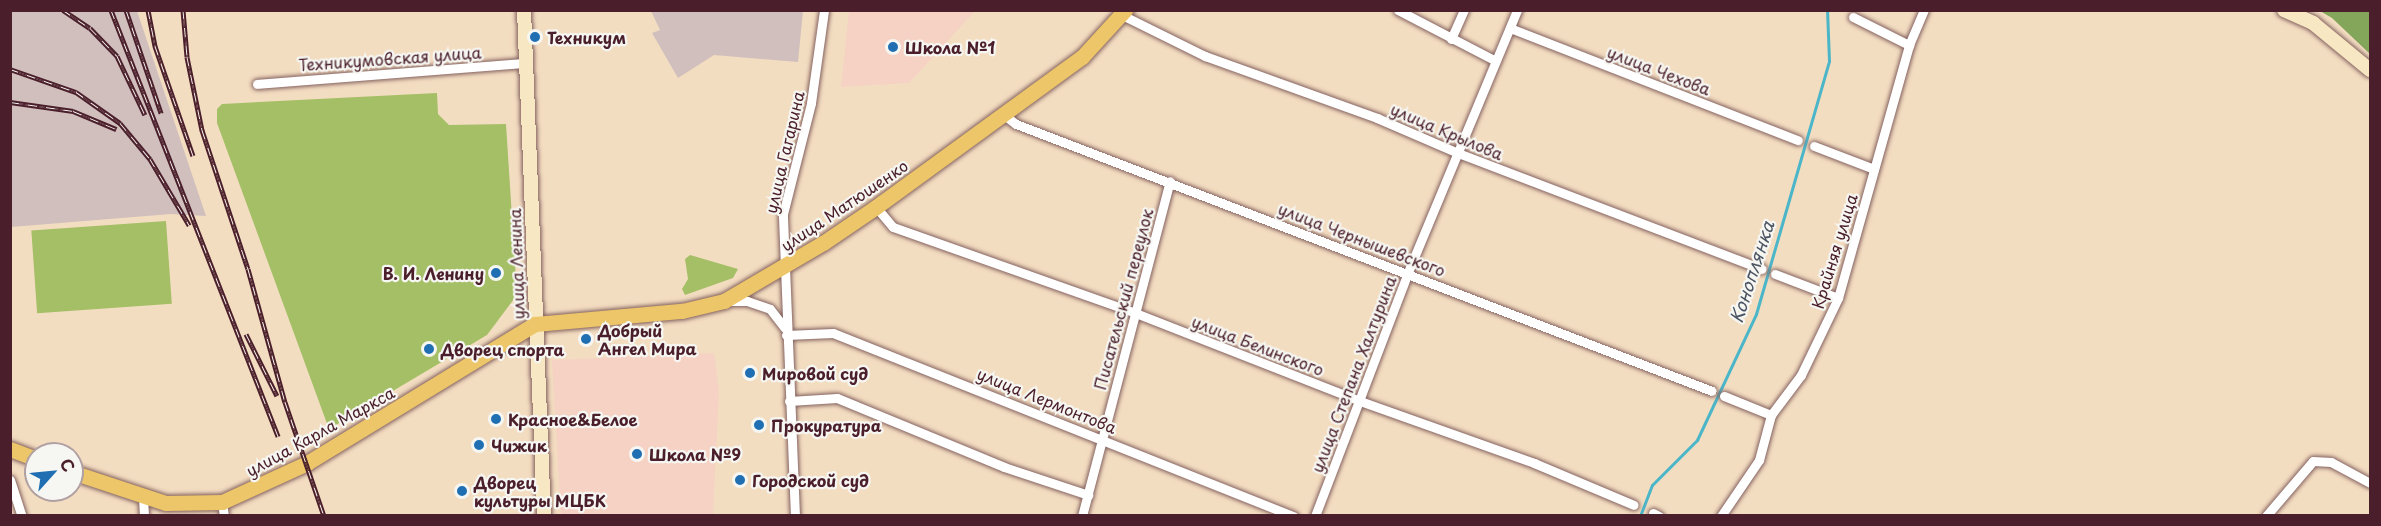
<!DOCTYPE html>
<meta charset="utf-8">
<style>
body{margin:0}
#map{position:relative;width:2381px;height:526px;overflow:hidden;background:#f3ddc1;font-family:"Playpen Sans",sans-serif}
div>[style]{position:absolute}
.built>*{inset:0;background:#f6d2c4}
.industrial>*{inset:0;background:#d1bfbe}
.green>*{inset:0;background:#a4bf65;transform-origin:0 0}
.forest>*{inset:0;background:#83a65a}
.stream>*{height:3px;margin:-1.5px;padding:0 1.5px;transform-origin:1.5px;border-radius:1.5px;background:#4cb6c9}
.roads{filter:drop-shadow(0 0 2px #856260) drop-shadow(0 0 2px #856260)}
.street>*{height:9px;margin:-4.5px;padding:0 4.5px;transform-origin:4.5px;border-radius:4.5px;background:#fff}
.secondary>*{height:14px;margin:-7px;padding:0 7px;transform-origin:7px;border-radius:7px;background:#f7e8c3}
.primary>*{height:15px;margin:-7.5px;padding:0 7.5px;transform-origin:7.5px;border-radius:7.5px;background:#ecc669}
.rail>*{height:5px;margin-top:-2.5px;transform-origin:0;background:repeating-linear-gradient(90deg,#f6f6f2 0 9px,#4a1f2b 0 18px);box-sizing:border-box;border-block:2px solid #4a1f2b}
.dots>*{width:16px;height:16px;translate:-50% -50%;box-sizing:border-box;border:3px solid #f6f6f2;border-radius:50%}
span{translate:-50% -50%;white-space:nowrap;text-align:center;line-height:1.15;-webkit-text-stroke:4.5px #f6f6f2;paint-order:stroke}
.poi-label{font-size:16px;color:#4a1f2b;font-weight:700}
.left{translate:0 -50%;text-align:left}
.right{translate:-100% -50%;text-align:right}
.street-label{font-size:16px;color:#4a1f2b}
.water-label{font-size:18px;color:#4b5462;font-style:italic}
.frame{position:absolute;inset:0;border:12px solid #4a1f2b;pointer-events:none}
.north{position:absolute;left:24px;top:442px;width:60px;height:60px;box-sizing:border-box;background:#f6f6f2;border:2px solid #b1a0a2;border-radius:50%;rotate:63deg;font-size:16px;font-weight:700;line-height:24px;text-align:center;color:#4a1f2b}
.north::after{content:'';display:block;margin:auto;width:21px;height:27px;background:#1f6fb2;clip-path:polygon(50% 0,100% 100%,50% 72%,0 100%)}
</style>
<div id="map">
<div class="built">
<div style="clip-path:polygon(849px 11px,849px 10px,975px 11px,909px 83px,841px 87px)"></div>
<div style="clip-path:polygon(714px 353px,719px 392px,713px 515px,561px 515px,552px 360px)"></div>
</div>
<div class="industrial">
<div style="clip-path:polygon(11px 10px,137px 11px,206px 216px,171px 214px,11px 227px)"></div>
<div style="clip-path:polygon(651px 11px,803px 11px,798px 62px,714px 55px,678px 78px,652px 33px,660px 30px)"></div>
</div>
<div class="green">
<div style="clip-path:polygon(437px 93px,438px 114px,449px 125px,506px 124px,517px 295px,487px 335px,329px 429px,217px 123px,217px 109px,222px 104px)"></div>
<div style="left:166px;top:221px;width:83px;height:135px;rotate:86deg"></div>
<div style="clip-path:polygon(690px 255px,738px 269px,733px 278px,685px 295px,682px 289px,688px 279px,685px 259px)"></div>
</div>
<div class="forest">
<div style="clip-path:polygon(2320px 11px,2370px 11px,2370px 54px,2332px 18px)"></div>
</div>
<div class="stream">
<div style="left:1640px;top:516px;width:33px;rotate:-69deg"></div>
<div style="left:1652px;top:485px;width:64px;rotate:-45deg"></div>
<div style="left:1697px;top:440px;width:139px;rotate:-64.9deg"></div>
<div style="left:1756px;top:314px;width:263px;rotate:-73.9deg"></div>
<div style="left:1829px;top:61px;width:51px;rotate:-92.2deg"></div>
</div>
<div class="roads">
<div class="street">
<div style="left:1398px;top:10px;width:110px;rotate:27.5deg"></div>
<div style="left:1122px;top:15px;width:93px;rotate:26.3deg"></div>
<div style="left:1205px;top:56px;width:183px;rotate:19.8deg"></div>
<div style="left:1377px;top:118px;width:88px;rotate:23.4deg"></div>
<div style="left:1458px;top:153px;width:325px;rotate:20.9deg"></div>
<div style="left:1853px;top:17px;width:63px;rotate:26.6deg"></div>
<div style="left:1510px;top:28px;width:309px;rotate:21.3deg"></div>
<div style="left:1451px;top:39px;width:32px;rotate:-66deg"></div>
<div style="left:257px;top:84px;width:269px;rotate:-4.5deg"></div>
<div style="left:1003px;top:114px;width:16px;rotate:38deg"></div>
<div style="left:1016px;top:124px;width:745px;rotate:20.99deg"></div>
<div style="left:1814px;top:146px;width:64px;rotate:21deg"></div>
<div style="left:876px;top:207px;width:26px;rotate:50deg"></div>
<div style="left:893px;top:227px;width:255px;rotate:19.5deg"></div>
<div style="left:1133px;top:312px;width:244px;rotate:21.4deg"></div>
<div style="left:1360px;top:401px;width:185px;rotate:19.6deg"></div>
<div style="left:1534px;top:463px;width:108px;rotate:22.8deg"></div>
<div style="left:1775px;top:274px;width:67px;rotate:20.9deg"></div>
<div style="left:729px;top:301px;width:18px"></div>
<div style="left:747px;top:301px;width:24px;rotate:19deg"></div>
<div style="left:770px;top:309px;width:24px;rotate:52deg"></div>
<div style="left:786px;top:335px;width:47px;rotate:-2.4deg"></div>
<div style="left:833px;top:333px;width:496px;rotate:21.7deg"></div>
<div style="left:1724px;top:396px;width:51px;rotate:22deg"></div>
<div style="left:789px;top:401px;width:48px;rotate:-3.6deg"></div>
<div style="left:837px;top:398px;width:181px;rotate:22.4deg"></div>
<div style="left:1004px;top:467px;width:89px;rotate:18.4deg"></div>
<div style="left:10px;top:480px;width:38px;rotate:72deg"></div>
<div style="left:143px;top:497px;width:19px;rotate:87deg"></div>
<div style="left:222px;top:502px;width:14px;rotate:82deg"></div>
<div style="left:1653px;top:513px;width:7px;rotate:27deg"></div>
<div style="left:795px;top:516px;width:302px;rotate:-92.3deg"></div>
<div style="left:783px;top:214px;width:114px;rotate:-75.8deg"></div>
<div style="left:811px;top:103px;width:94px;rotate:-82deg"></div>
<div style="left:1082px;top:516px;width:346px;rotate:-75.3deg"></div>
<div style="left:1315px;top:516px;width:261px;rotate:-69.1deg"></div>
<div style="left:1408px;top:272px;width:284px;rotate:-67.4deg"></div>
<div style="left:1721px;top:516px;width:68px;rotate:-55.8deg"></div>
<div style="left:1759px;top:460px;width:47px;rotate:-75.1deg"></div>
<div style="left:1771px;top:415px;width:50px;rotate:-53.1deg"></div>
<div style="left:1801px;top:375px;width:85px;rotate:-64.3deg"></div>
<div style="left:1838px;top:298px;width:263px;rotate:-74.3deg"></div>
<div style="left:1909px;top:45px;width:38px;rotate:-67deg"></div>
<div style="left:2266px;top:516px;width:72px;rotate:-49.5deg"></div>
<div style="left:2313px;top:461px;width:18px;rotate:3deg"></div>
<div style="left:2331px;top:462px;width:44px;rotate:28.3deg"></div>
</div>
<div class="secondary">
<div style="left:524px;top:10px;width:506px;rotate:87.74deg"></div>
<div style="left:2284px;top:10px;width:32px;rotate:24deg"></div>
<div style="left:2313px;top:23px;width:74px;rotate:39.5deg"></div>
</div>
<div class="primary">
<div style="left:10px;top:449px;width:28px;rotate:21deg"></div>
<div style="left:72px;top:472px;width:99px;rotate:18.3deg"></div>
<div style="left:166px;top:503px;width:56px;rotate:-1deg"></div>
<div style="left:222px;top:502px;width:94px;rotate:-24.6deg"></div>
<div style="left:307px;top:463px;width:267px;rotate:-31.4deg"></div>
<div style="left:535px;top:324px;width:148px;rotate:-5.1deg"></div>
<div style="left:682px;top:311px;width:43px;rotate:-13.4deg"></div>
<div style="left:724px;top:301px;width:115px;rotate:-30.4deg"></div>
<div style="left:823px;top:243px;width:64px;rotate:-34.2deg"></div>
<div style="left:876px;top:207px;width:255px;rotate:-36.1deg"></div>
<div style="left:1082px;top:57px;width:64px;rotate:-47.5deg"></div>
</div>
</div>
<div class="rail">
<div style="left:63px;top:10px;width:32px;rotate:34deg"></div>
<div style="left:90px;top:28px;width:39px;rotate:46deg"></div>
<div style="left:117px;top:56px;width:65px;rotate:64.6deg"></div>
<div style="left:111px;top:10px;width:458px;rotate:68.6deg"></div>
<div style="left:126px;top:10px;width:109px;rotate:71.2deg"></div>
<div style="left:148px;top:10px;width:37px;rotate:79deg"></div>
<div style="left:155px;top:46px;width:116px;rotate:70.9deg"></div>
<div style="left:183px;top:10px;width:47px;rotate:85.1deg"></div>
<div style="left:187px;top:57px;width:75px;rotate:78.4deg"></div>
<div style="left:202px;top:130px;width:146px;rotate:71.7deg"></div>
<div style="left:248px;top:269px;width:138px;rotate:74.5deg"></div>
<div style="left:285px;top:402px;width:120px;rotate:71.1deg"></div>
<div style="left:10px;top:69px;width:70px;rotate:19.2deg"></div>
<div style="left:76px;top:92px;width:54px;rotate:35.2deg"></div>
<div style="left:120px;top:123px;width:47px;rotate:50.2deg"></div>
<div style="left:150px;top:159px;width:77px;rotate:59.4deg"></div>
<div style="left:10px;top:102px;width:64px;rotate:8.1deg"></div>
<div style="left:73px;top:111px;width:47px;rotate:22.7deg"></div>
<div style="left:246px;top:334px;width:69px;rotate:63.4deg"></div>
</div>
<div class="dots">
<div style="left:535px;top:37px;background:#1f6fb2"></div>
<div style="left:893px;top:47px;background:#1f6fb2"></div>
<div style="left:496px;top:273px;background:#1f6fb2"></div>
<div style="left:586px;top:339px;background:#1f6fb2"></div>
<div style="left:429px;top:349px;background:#1f6fb2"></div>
<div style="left:750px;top:373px;background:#1f6fb2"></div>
<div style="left:496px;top:419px;background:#1f6fb2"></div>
<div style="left:759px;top:425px;background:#1f6fb2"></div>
<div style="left:479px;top:445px;background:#1f6fb2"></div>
<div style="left:637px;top:454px;background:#1f6fb2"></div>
<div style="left:740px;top:480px;background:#1f6fb2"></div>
<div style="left:462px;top:491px;background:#1f6fb2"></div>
</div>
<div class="poi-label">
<span class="left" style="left:547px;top:37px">Техникум</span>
<span class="left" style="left:905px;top:47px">Школа №1</span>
<span class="right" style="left:484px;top:273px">В. И. Ленину</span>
<span class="left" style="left:598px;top:339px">Добрый<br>Ангел Мира</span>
<span class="left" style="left:441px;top:349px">Дворец спорта</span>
<span class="left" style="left:762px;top:373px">Мировой суд</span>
<span class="left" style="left:508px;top:419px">Красное&amp;Белое</span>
<span class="left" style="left:771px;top:425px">Прокуратура</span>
<span class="left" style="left:491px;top:445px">Чижик</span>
<span class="left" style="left:649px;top:454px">Школа №9</span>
<span class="left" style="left:752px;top:480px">Городской суд</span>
<span class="left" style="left:474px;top:491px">Дворец<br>культуры МЦБК</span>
</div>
<div class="street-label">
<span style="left:390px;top:58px;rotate:-4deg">Техникумовская улица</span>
<span style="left:1659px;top:70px;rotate:21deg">улица Чехова</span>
<span style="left:1447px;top:131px;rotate:23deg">улица Крылова</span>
<span style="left:784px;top:152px;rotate:-77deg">улица Гагарина</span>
<span style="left:844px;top:205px;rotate:-34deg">улица Матюшенко</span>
<span style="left:1362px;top:239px;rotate:21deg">улица Чернышевского</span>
<span style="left:1834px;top:251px;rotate:-73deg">Крайняя улица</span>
<span style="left:516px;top:264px;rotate:-92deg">улица Ленина</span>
<span style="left:1123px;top:299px;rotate:-75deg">Писательский переулок</span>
<span style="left:1258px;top:345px;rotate:21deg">улица Белинского</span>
<span style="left:1353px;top:374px;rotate:-69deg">улица Степана Халтурина</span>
<span style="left:1047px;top:400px;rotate:22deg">улица Лермонтова</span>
<span style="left:320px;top:431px;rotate:-29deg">улица Карла Маркса</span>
</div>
<div class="water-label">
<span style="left:1752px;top:272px;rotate:-72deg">Коноплянка</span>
</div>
<div class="frame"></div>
<div class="north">С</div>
</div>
